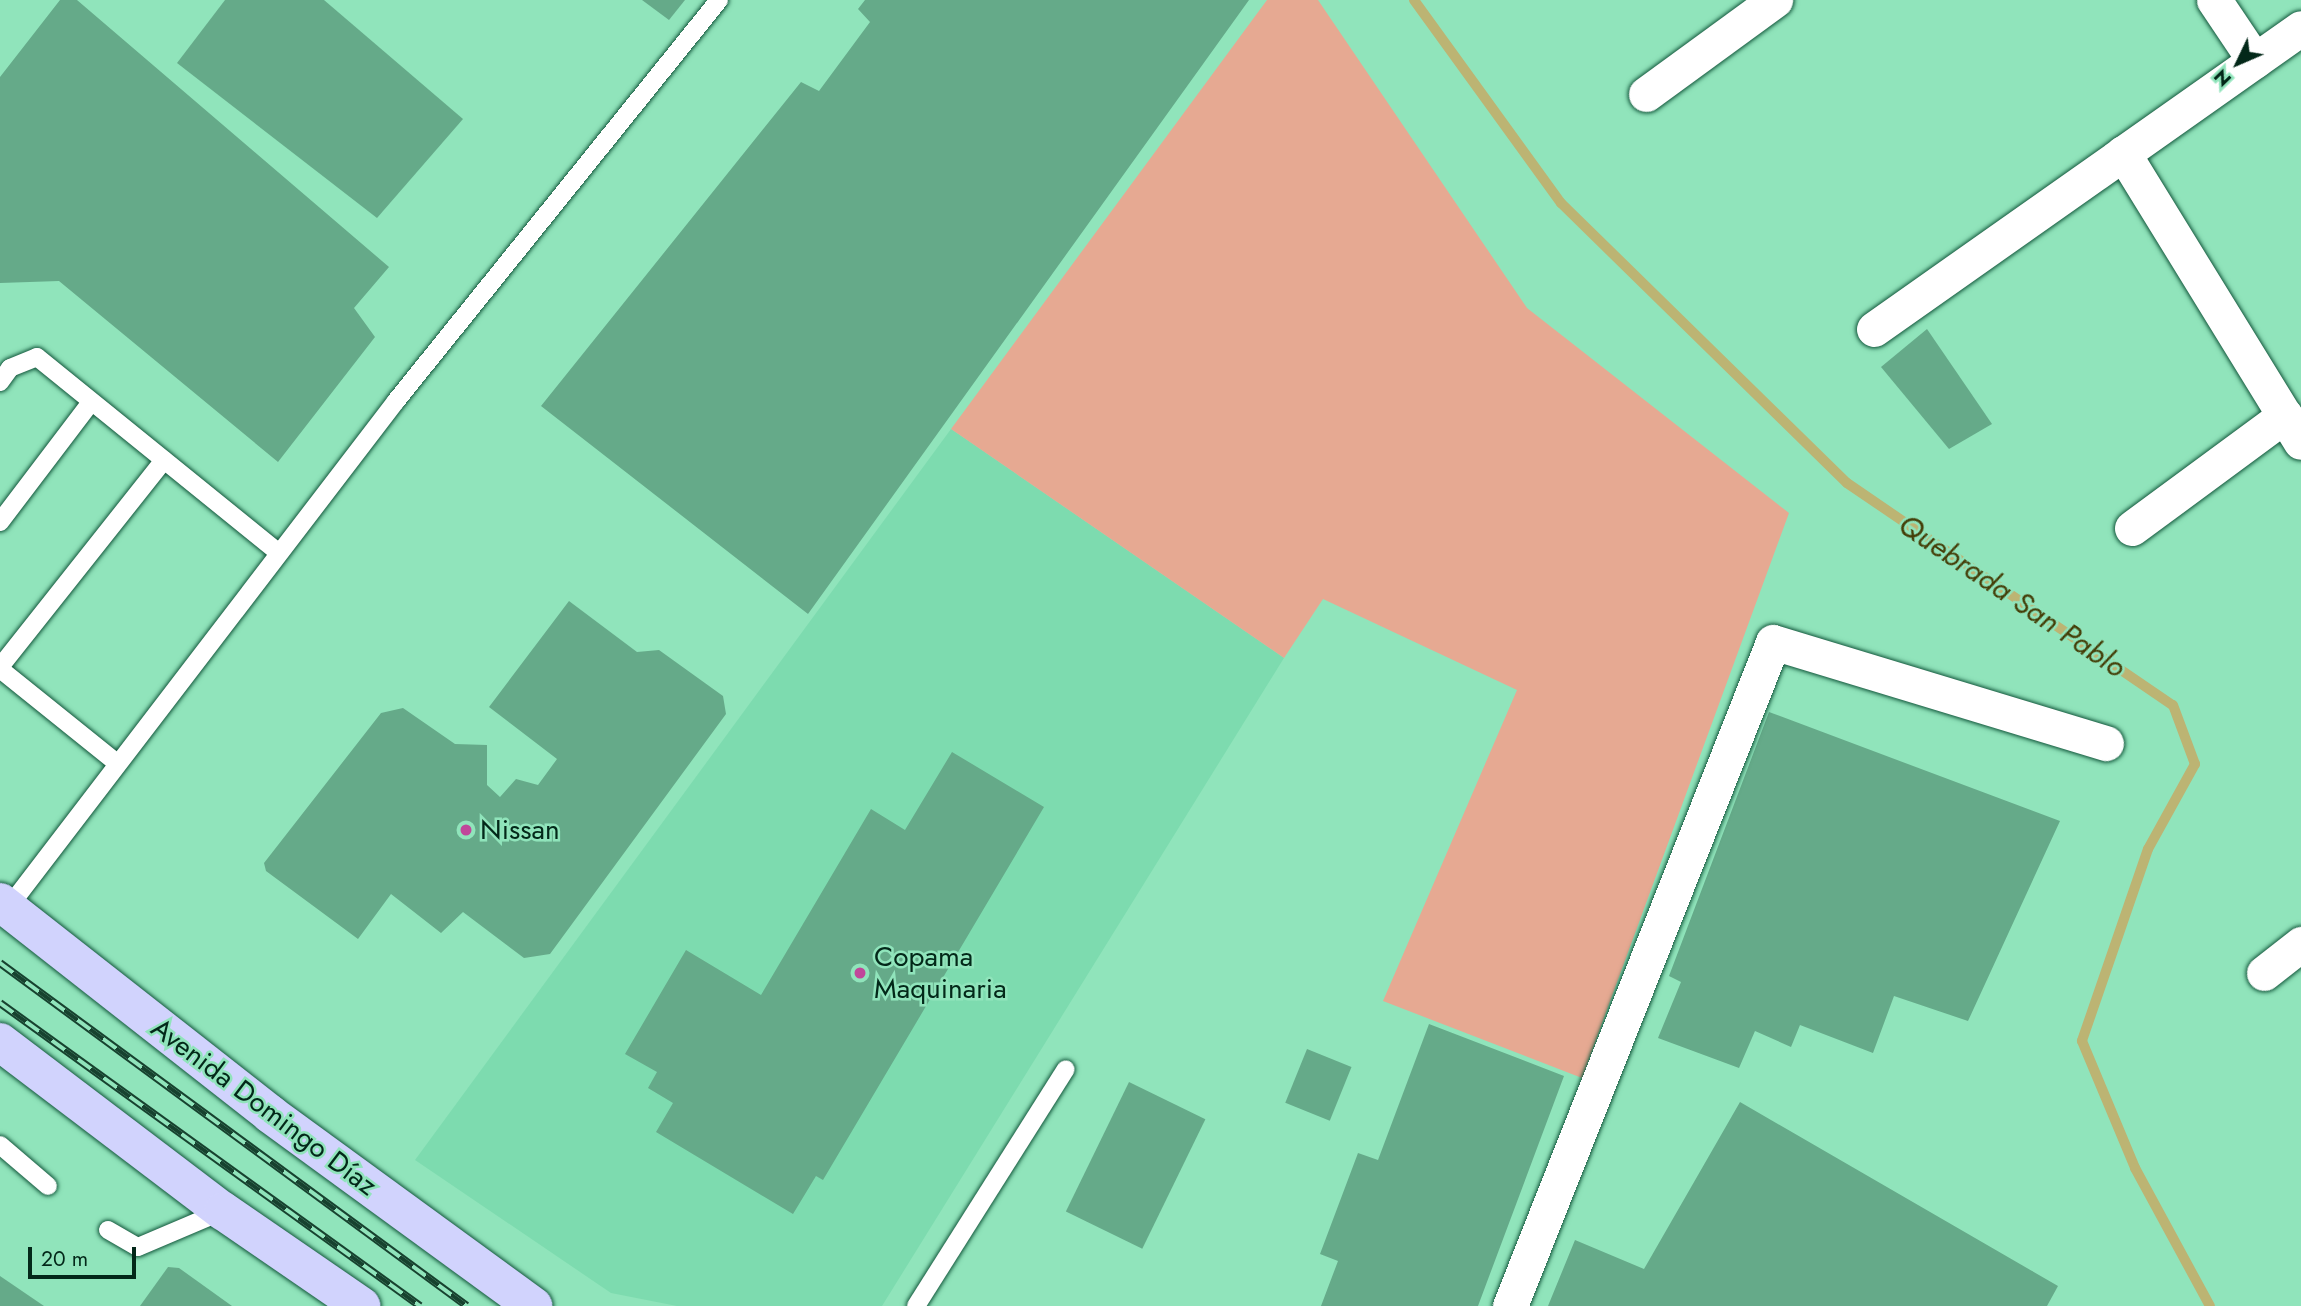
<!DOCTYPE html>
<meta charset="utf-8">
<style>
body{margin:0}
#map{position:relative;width:2301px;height:1306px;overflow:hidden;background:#90e4bb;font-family:Jost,sans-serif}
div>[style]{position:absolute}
.built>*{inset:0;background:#7ddbaf}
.green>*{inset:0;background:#e6a992}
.stream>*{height:10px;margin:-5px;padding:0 5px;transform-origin:5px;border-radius:5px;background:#bcb473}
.building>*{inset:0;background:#65aa89;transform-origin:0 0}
.roads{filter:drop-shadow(0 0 2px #13573c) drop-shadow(0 0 2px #13573c)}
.service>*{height:18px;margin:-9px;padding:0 9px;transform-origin:9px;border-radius:9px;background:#fff}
.minor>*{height:35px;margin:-17.5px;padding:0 17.5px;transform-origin:17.5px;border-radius:17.5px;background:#fff}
.primary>*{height:38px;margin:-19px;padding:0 19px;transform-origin:19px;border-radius:19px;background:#d1d3fd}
.rail>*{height:8px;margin-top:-4px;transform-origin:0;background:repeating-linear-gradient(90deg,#90e4bb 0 16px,#17422f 0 32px);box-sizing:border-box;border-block:2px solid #17422f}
.dots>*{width:19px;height:19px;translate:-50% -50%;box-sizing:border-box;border:4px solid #90e4bb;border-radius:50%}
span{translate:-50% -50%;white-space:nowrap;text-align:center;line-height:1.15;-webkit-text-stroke:5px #90e4bb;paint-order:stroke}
.poi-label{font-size:28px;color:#032819}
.left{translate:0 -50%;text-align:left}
.street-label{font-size:28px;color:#032819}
.water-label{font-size:30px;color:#443e08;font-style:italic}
.north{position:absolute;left:2203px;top:28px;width:70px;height:70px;-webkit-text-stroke:5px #90e4bb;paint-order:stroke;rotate:226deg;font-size:19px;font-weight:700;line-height:28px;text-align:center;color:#032819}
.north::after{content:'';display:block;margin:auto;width:24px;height:32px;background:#032819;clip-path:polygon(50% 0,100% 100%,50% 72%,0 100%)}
.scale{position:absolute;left:28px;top:1247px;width:108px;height:32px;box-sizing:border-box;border:4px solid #032819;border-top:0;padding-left:9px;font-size:21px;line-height:24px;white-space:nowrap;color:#032819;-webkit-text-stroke:5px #90e4bb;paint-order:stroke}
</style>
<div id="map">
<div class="built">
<div style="clip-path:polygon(951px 429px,1284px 658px,882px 1306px,677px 1306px,611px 1293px,415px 1160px)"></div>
</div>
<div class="green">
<div style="clip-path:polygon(1267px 0,1318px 0,1527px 308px,1789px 513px,1582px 1078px,1383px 1001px,1517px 690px,1323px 599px,1284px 658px,951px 429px)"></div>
</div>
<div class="stream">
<div style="left:1414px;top:0;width:251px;rotate:54.1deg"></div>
<div style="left:1561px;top:203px;width:400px;rotate:44.4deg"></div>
<div style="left:1847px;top:483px;width:394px;rotate:34.3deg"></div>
<div style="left:2173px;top:705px;width:63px;rotate:69.6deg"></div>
<div style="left:2195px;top:764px;width:97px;rotate:118.9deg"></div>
<div style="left:2148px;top:849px;width:203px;rotate:109deg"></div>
<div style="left:2082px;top:1041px;width:138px;rotate:67.3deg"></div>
<div style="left:2135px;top:1168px;width:157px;rotate:61.5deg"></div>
</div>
<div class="building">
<div style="clip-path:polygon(60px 0,77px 0,389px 267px,354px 308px,375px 337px,278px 462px,59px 281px,0 283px,0 77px)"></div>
<div style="clip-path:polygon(225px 0,324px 0,463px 119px,377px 218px,177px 63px)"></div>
<div style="clip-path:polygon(642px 0,685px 0,669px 20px)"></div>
<div style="clip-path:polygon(865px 0,1249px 0,808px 614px,541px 406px,801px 82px,819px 91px,870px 22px,858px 9px)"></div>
<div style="clip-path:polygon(1927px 329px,1992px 424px,1949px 449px,1881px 367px)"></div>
<div style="clip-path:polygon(569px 601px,637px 652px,659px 650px,723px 696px,726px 714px,550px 954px,524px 958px,463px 912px,441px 933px,391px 894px,358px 939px,266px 871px,264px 863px,381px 713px,403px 708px,455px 744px,487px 745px,487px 785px,500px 797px,516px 779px,538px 785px,557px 759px,489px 707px)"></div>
<div style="clip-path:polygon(1769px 712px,2060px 821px,1968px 1021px,1894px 996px,1873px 1053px,1800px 1025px,1791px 1047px,1755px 1031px,1739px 1068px,1658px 1038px,1681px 982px,1669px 976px)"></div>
<div style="clip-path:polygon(952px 752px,1044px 807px,823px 1180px,816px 1176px,793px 1214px,656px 1132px,673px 1103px,648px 1088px,657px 1072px,625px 1054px,686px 950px,761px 995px,871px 809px,905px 830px)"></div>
<div style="clip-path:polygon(1429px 1024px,1564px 1076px,1478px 1306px,1321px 1306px,1338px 1261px,1320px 1254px,1358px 1153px,1378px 1160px)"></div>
<div style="left:1307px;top:1049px;width:48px;height:58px;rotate:22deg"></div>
<div style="left:1129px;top:1082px;width:85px;height:144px;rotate:26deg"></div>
<div style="clip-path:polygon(1740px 1102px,2058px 1286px,2047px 1306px,1548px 1306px,1575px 1240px,1644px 1269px)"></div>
<div style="clip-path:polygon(168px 1267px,179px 1268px,232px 1306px,140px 1306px)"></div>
<div style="clip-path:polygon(0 1276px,44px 1306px,0 1306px)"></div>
</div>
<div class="roads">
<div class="service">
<div style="left:0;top:382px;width:17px;rotate:-54deg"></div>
<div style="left:10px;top:368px;width:29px;rotate:-22deg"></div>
<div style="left:37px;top:357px;width:311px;rotate:39deg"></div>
<div style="left:0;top:522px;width:151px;rotate:-52.8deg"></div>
<div style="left:0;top:667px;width:264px;rotate:-51.6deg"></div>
<div style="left:0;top:669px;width:150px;rotate:38.8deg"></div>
<div style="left:8px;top:908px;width:638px;rotate:-52.57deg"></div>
<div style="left:396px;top:401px;width:515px;rotate:-51.15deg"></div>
<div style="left:0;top:1145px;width:63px;rotate:40.5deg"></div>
<div style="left:108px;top:1230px;width:34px;rotate:30deg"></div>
<div style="left:138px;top:1247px;width:92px;rotate:-23deg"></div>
<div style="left:916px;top:1306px;width:280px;rotate:-57.7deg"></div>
</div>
<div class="minor">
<div style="left:2214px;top:0;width:73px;rotate:56.1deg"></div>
<div style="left:1646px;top:94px;width:160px;rotate:-36.1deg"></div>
<div style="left:2123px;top:153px;width:339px;rotate:58.4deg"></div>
<div style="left:1874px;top:329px;width:522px;rotate:-35.18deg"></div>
<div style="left:2132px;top:528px;width:190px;rotate:-36.4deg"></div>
<div style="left:2264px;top:973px;width:47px;rotate:-38.1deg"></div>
<div style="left:1510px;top:1306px;width:714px;rotate:-68.39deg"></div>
<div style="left:1773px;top:642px;width:348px;rotate:16.9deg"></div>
</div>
<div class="primary">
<div style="left:0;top:902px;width:343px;rotate:38.1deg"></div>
<div style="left:270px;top:1114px;width:326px;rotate:36.1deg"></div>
<div style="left:0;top:1042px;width:280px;rotate:37.2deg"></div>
<div style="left:223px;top:1211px;width:168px;rotate:34.5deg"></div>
</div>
</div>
<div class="rail">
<div style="left:0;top:963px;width:579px;rotate:36.3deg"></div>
<div style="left:0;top:1003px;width:518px;rotate:35.81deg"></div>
</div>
<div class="dots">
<div style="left:466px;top:830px;background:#c0479a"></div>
<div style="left:860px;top:973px;background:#c0479a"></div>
</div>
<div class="poi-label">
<span class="left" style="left:480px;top:830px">Nissan</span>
<span class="left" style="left:874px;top:973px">Copama<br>Maquinaria</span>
</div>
<div class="street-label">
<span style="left:264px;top:1107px;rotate:37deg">Avenida Domingo Díaz</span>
</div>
<div class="water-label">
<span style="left:2012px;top:596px;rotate:34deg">Quebrada San Pablo</span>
</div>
<div class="north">N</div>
<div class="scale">20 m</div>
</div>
